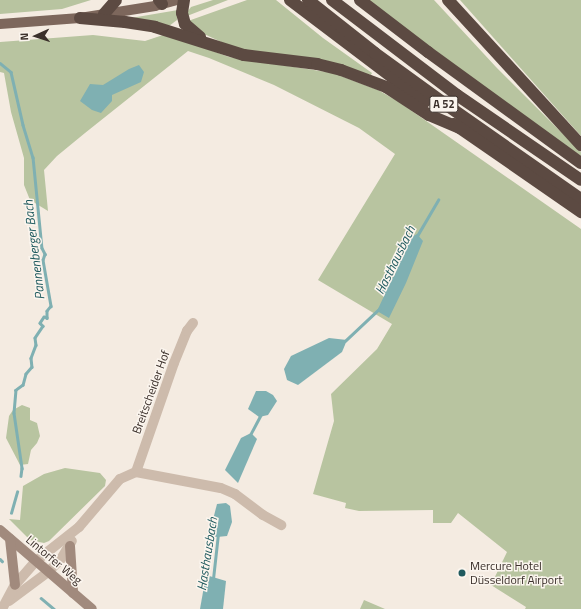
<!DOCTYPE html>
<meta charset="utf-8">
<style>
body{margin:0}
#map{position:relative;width:581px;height:609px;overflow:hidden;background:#f4ebe1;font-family:"Titillium Web",sans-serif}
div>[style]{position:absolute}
.green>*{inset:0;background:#b8c4a0}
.water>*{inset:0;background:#7fb0b2}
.stream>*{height:2.5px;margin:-1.25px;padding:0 1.25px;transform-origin:1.25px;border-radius:1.25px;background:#7fb0b2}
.street>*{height:10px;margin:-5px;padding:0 5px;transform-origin:5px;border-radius:5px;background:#cdbbac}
.secondary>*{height:10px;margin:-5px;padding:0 5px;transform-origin:5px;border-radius:5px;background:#a18a7d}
.primary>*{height:10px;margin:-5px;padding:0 5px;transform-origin:5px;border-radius:5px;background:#7d675c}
.highway>*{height:12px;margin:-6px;padding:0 6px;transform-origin:6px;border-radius:6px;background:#5c4a42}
.dots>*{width:11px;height:11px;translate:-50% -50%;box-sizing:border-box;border:2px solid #fbf5ee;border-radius:50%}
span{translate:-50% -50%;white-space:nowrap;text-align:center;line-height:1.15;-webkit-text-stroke:3px #fbf5ee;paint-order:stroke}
.shield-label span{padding:1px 3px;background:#fbf5ee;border:1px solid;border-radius:3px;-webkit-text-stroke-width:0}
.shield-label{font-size:11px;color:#3b302b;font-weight:700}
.street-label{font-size:12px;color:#3b302b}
.poi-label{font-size:12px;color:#3b302b}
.left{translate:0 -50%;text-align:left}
.water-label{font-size:13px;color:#1f5a5e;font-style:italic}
.north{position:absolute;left:16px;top:16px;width:40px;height:40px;-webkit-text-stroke:3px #fbf5ee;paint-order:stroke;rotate:267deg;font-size:11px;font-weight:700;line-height:16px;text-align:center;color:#3b302b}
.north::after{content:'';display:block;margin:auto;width:14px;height:18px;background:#3b302b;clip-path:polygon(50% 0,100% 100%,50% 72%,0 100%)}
</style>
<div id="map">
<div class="green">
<div style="clip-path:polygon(0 0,91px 0,62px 9px,0 14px)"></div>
<div style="clip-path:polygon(213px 0,228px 0,187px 16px,188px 11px,191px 7px)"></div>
<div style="clip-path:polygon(247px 0,276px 0,323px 38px,372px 73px,371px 75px,232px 47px,202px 33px,188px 21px)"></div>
<div style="clip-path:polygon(367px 0,434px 0,496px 67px,581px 152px,581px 156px,556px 140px)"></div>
<div style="clip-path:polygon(460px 0,581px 0,581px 136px)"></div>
<div style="clip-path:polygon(178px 10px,177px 20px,169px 26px,125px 19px)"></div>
<div style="clip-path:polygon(166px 34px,229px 57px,333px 73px,378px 90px,399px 102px,581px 229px,581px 609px,525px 609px,526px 607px,491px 585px,507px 552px,458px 513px,451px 523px,433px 523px,433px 510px,359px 511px,345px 508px,346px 503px,313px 494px,334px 421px,331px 394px,377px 349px,392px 324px,318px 280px,395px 154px,359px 128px,274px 85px,209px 58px,188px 51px,85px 133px,57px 156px,44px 170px,48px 211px,30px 200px,24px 185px,24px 158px,11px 112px,4px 73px,0 72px,0 42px,93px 35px,145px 41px)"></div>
<div style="clip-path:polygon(22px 405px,30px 408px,30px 420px,37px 423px,40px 436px,37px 443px,31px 450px,28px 464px,20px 465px,6px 438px,9px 416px,13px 410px)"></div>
<div style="clip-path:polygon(65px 468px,100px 473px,106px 480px,105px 486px,49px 541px,44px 543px,30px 540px,9px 519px,20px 520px,23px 486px,44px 474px)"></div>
<div style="clip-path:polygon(364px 600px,385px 609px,360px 609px)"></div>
</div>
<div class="water">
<div style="clip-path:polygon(139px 65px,144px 72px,141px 82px,112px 95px,112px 101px,101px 113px,92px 110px,80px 101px,90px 84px,103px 85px,129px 69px)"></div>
<div style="clip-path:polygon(417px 234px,423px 241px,406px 283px,389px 318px,377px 311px,385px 294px,380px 292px,394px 276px,408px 239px)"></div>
<div style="clip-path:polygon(329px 338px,347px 340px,342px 352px,298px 385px,287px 380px,284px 369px,291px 356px)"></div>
<div style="clip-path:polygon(256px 391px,266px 391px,273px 395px,277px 401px,268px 415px,259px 417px,248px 409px)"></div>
<div style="clip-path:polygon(251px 433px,257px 439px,238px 483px,225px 470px,241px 438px)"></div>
<div style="clip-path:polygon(226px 503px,230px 506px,232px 522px,227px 536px,217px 537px,209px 535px,217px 504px)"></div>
<div style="clip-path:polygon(206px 575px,226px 581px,223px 609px,200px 609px)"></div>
</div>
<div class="stream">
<div style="left:0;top:63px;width:14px;rotate:39deg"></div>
<div style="left:11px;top:72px;width:54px;rotate:77.2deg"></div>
<div style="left:23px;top:125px;width:34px;rotate:73deg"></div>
<div style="left:33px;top:157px;width:91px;rotate:84.4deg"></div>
<div style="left:42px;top:248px;width:7px;rotate:63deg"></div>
<div style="left:45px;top:254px;width:6px;rotate:108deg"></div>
<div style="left:43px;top:260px;width:47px;rotate:80.1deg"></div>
<div style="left:51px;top:306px;width:6px;rotate:129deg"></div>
<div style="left:47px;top:311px;width:7px;rotate:90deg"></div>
<div style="left:47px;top:318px;width:3px;rotate:-162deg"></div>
<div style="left:44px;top:317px;width:7px;rotate:124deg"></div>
<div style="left:40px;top:323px;width:4px;rotate:45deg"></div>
<div style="left:43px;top:326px;width:14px;rotate:124deg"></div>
<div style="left:35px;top:338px;width:7px;rotate:82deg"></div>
<div style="left:36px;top:345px;width:14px;rotate:111deg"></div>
<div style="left:31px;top:358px;width:9px;rotate:84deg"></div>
<div style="left:32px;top:367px;width:9px;rotate:131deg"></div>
<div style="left:26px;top:374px;width:11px;rotate:105deg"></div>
<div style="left:23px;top:385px;width:9px;rotate:144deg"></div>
<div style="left:16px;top:390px;width:23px;rotate:95deg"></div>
<div style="left:14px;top:413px;width:56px;rotate:81.7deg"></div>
<div style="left:22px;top:468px;width:8px;rotate:97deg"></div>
<div style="left:417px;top:236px;width:42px;rotate:-59.7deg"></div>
<div style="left:345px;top:341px;width:47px;rotate:-43.3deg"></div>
<div style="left:250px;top:435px;width:24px;rotate:-62deg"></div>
<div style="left:11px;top:513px;width:22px;rotate:-74deg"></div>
<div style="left:0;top:559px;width:3px;rotate:45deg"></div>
<div style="left:213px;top:579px;width:45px;rotate:-83.7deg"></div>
<div style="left:41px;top:598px;width:17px;rotate:40deg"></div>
</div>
<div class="street">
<div style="left:136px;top:472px;width:86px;rotate:10.7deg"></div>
<div style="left:221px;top:488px;width:15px;rotate:23deg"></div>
<div style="left:235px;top:494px;width:35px;rotate:37deg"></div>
<div style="left:263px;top:515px;width:21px;rotate:29deg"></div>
<div style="left:9px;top:601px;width:49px;rotate:-36.6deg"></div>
<div style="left:48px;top:572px;width:18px;rotate:-45deg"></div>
<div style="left:61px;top:559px;width:21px;rotate:-59deg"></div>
<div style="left:2px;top:609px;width:27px;rotate:-62deg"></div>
<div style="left:15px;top:585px;width:32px;rotate:-49deg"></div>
<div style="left:36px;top:561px;width:55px;rotate:-38.3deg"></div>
<div style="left:79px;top:527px;width:63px;rotate:-49.5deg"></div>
<div style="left:120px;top:479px;width:17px;rotate:-24deg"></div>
<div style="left:136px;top:472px;width:115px;rotate:-70.8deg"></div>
<div style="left:174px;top:363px;width:35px;rotate:-68deg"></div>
<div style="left:187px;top:331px;width:10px;rotate:-53deg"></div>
</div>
<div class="secondary">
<div style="left:0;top:530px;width:121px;rotate:40.7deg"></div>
<div style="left:10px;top:539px;width:46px;rotate:83.8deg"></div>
<div style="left:70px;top:546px;width:47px;rotate:86.3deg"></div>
</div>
<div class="primary">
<div style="left:0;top:24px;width:80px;rotate:-4.3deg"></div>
<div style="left:80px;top:18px;width:76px;rotate:-9.1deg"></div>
<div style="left:155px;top:6px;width:24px;rotate:-15deg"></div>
</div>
<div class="highway">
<div style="left:159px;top:0;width:5px;rotate:53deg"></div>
<div style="left:184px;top:0;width:13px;rotate:99deg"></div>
<div style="left:182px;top:13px;width:11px;rotate:75deg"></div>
<div style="left:185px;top:24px;width:20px;rotate:41deg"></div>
<div style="left:290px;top:0;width:169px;rotate:37.1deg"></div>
<div style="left:308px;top:0;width:85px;rotate:38.3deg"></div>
<div style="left:375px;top:53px;width:90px;rotate:36deg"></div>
<div style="left:448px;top:106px;width:162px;rotate:35deg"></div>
<div style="left:332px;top:0;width:157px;rotate:37.2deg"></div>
<div style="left:457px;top:95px;width:150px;rotate:34.4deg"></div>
<div style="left:360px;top:0;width:86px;rotate:37.4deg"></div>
<div style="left:428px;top:52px;width:189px;rotate:36deg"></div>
<div style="left:448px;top:0;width:197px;rotate:47.5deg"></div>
<div style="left:104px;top:14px;width:18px;rotate:-49deg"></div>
<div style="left:80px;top:18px;width:45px;rotate:5.1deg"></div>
<div style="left:125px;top:22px;width:30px;rotate:9deg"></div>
<div style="left:155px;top:27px;width:93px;rotate:17.5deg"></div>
<div style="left:244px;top:55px;width:74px;rotate:7deg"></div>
<div style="left:317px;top:64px;width:25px;rotate:14deg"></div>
<div style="left:341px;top:70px;width:48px;rotate:20.7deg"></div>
<div style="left:386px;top:87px;width:51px;rotate:33.1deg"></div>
<div style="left:429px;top:115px;width:34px;rotate:23deg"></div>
<div style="left:454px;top:124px;width:155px;rotate:34.7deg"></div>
</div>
<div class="dots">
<div style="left:462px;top:573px;background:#1f5a5e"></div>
</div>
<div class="shield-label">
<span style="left:444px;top:104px">A 52</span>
</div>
<div class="street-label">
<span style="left:151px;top:392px;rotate:-70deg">Breitscheider Hof</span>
<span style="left:54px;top:560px;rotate:40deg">Lintorfer Weg</span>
</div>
<div class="poi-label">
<span class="left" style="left:470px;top:573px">Mercure Hotel<br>Düsseldorf Airport</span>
</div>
<div class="water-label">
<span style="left:34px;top:250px;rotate:-97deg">Pannenberger Bach</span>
<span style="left:395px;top:260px;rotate:-64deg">Hasthausbach</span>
<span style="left:207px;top:554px;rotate:-81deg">Hasthausbach</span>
</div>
<div class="north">N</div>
</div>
